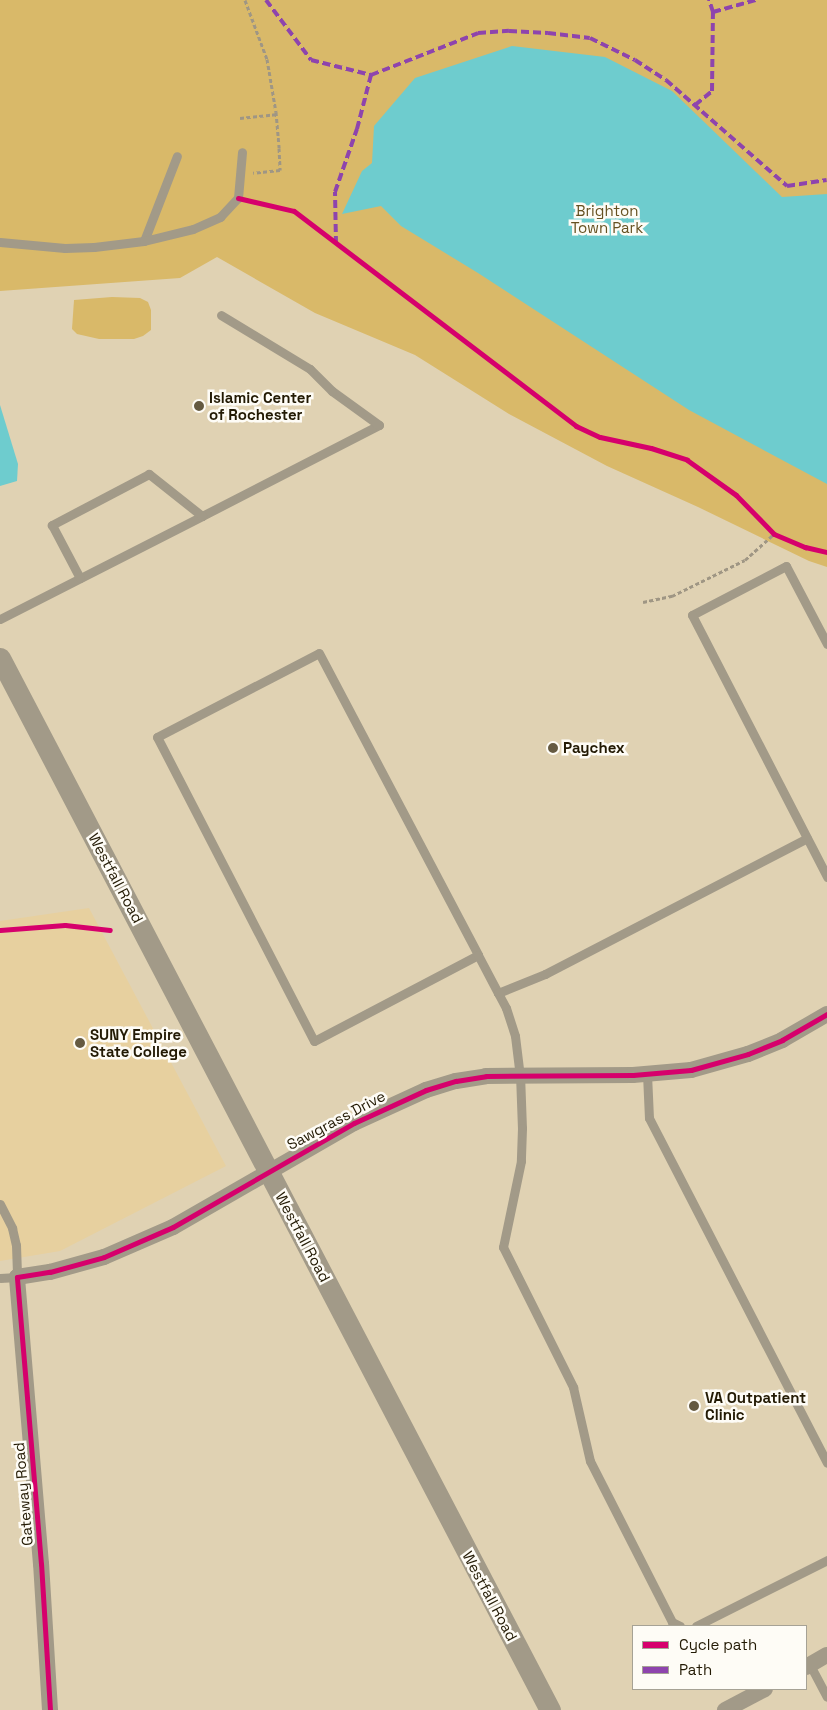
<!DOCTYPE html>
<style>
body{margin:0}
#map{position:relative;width:827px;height:1710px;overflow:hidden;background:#e0d2b3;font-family:"Space Grotesk",sans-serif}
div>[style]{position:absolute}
.built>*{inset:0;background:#e7d09f}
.green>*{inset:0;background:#d9b969}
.water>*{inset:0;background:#6eccce}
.path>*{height:3px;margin-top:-1.5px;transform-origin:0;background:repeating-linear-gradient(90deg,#9f9684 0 4px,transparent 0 6.5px)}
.service>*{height:9px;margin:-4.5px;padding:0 4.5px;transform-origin:4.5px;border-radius:4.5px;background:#a29a88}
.minor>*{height:16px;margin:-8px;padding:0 8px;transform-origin:8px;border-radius:8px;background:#a29a88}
.tertiary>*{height:21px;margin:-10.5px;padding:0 10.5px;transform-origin:10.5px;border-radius:10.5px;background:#a29a88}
.quiet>*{height:4px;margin-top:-2px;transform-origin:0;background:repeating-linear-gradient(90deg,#8e44ad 0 8px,transparent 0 12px)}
.cycleway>*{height:5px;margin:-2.5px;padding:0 2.5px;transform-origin:2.5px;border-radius:2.5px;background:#d6006c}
.dots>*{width:14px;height:14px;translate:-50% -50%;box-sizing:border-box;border:2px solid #fefcf6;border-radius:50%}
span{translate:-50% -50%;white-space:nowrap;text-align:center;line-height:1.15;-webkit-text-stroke:5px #fefcf6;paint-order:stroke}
.park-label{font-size:15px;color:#665121}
.poi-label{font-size:15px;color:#231a04;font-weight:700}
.left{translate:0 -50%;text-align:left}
.street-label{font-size:15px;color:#231a04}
.legend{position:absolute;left:632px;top:1625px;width:175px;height:65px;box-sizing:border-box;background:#fefcf6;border:1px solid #a6a295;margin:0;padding:6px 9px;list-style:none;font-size:15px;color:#231a04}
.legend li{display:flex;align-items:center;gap:10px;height:25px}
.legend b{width:25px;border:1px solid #a6a295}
</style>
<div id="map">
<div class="built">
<div style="clip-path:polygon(89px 908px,226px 1166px,60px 1251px,0 1261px,0 921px)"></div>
</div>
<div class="green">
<div style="clip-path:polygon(0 0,827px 0,827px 567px,809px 561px,698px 507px,607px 466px,509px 414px,415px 355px,315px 313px,217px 257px,180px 278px,0 291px)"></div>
<div style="clip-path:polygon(112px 297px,140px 298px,148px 302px,151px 310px,151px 330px,143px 336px,134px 339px,99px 339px,77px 334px,72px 329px,74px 300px)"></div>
</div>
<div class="water">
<div style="clip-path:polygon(512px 46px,605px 57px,672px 91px,782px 197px,827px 194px,827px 484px,689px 410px,478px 273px,401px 226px,381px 206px,342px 214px,362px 171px,372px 163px,374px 126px,415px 78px)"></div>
<div style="clip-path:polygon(0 405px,18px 464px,17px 481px,0 486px)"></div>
</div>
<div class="path">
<div style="left:245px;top:0;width:63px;rotate:69.6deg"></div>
<div style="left:267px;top:59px;width:54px;rotate:80.4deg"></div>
<div style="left:276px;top:112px;width:36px;rotate:85deg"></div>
<div style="left:279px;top:148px;width:22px;rotate:87deg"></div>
<div style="left:280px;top:170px;width:27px;rotate:174deg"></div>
<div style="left:240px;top:118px;width:36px;rotate:-6deg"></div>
<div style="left:643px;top:602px;width:30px;rotate:-12deg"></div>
<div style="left:672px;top:596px;width:81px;rotate:-26.3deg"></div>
<div style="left:745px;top:560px;width:39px;rotate:-42deg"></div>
</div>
<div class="service">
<div style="left:144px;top:241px;width:91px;rotate:-68.8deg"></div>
<div style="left:0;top:242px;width:65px;rotate:5.3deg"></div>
<div style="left:65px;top:248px;width:29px;rotate:-2deg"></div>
<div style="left:94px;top:247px;width:50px;rotate:-6.8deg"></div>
<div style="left:144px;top:241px;width:50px;rotate:-13.8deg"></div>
<div style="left:193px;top:229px;width:30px;rotate:-24deg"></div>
<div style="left:220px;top:217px;width:26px;rotate:-47deg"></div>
<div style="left:238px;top:198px;width:46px;rotate:-85deg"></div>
<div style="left:202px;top:516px;width:199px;rotate:-27.2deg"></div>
<div style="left:379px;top:425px;width:58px;rotate:-144.1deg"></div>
<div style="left:332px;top:391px;width:31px;rotate:-135deg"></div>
<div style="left:310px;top:369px;width:104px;rotate:-148.8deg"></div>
<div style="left:0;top:619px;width:227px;rotate:-27deg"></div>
<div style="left:202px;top:516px;width:68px;rotate:-141.6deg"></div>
<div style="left:149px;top:474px;width:110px;rotate:152.3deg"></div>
<div style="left:52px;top:525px;width:60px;rotate:62.2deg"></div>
<div style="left:827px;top:644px;width:88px;rotate:-117.7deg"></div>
<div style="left:786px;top:566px;width:106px;rotate:152.5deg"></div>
<div style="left:692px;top:615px;width:295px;rotate:62.7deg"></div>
<div style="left:478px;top:955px;width:185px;rotate:152.3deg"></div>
<div style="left:314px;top:1041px;width:342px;rotate:-117.3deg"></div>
<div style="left:157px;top:737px;width:182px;rotate:-27.4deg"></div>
<div style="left:319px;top:653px;width:341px;rotate:62.2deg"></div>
<div style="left:478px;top:955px;width:43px;rotate:62.2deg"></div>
<div style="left:498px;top:993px;width:17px;rotate:62deg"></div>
<div style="left:506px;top:1008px;width:29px;rotate:72deg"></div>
<div style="left:515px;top:1036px;width:38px;rotate:83deg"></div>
<div style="left:520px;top:1074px;width:54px;rotate:87.9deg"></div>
<div style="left:522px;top:1128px;width:33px;rotate:92deg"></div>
<div style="left:521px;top:1161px;width:88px;rotate:101.8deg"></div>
<div style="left:503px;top:1247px;width:157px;rotate:63.4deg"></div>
<div style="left:573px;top:1387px;width:76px;rotate:77.1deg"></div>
<div style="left:590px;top:1461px;width:181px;rotate:63deg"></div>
<div style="left:672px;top:1622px;width:9px;rotate:27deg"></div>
<div style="left:498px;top:993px;width:51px;rotate:-22deg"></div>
<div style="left:545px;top:974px;width:295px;rotate:-27.4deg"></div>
<div style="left:647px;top:1074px;width:44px;rotate:87.4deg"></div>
<div style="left:649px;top:1118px;width:388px;rotate:62.7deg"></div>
<div style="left:0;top:1204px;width:27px;rotate:63deg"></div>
<div style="left:12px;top:1228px;width:17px;rotate:77deg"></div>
<div style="left:16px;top:1245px;width:32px;rotate:88deg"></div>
<div style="left:17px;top:1277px;width:17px;rotate:177deg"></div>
<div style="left:696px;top:1626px;width:147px;rotate:-26.7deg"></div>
<div style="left:810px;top:1665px;width:36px;rotate:62deg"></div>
</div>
<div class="minor">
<div style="left:806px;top:1667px;width:24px;rotate:-30deg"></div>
<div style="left:50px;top:1710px;width:146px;rotate:-93.5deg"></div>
<div style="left:41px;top:1564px;width:288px;rotate:-94.8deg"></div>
<div style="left:17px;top:1277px;width:33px;rotate:-9deg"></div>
<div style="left:50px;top:1272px;width:56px;rotate:-15.5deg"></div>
<div style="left:104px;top:1257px;width:75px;rotate:-23.5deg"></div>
<div style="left:173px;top:1227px;width:209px;rotate:-29.9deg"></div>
<div style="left:354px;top:1123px;width:79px;rotate:-24.6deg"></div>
<div style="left:426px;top:1090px;width:31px;rotate:-17deg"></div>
<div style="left:456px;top:1081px;width:30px;rotate:-9deg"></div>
<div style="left:486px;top:1076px;width:147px;rotate:-0.4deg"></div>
<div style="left:633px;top:1075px;width:58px;rotate:-4.9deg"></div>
<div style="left:691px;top:1070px;width:59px;rotate:-15.7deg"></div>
<div style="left:748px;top:1054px;width:37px;rotate:-22deg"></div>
<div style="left:782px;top:1040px;width:52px;rotate:-30deg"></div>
<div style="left:725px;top:1710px;width:45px;rotate:-27.7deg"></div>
</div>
<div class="tertiary">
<div style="left:0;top:658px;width:1187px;rotate:62.4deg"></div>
</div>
<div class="quiet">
<div style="left:266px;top:0;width:75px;rotate:53.1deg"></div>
<div style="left:311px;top:60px;width:62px;rotate:14deg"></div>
<div style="left:713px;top:12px;width:45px;rotate:-15.6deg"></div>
<div style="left:695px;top:105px;width:22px;rotate:-39deg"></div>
<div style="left:712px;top:91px;width:79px;rotate:-89.3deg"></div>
<div style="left:713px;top:12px;width:13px;rotate:-108deg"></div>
<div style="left:336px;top:244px;width:52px;rotate:-91.1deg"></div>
<div style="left:335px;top:192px;width:67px;rotate:-70.8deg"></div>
<div style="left:357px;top:129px;width:56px;rotate:-75.5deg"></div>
<div style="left:371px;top:75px;width:115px;rotate:-21.4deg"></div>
<div style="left:478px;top:33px;width:31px;rotate:-4deg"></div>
<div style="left:509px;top:31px;width:39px;rotate:3deg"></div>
<div style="left:548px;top:33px;width:42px;rotate:6.8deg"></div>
<div style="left:590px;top:38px;width:50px;rotate:26.1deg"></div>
<div style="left:635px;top:60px;width:37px;rotate:33deg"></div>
<div style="left:666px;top:80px;width:161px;rotate:41.2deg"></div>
<div style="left:787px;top:186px;width:40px;rotate:-8.5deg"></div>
</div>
<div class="cycleway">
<div style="left:238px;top:198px;width:57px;rotate:13.1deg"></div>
<div style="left:294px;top:211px;width:355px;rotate:37.3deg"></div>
<div style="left:576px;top:426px;width:26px;rotate:25deg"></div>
<div style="left:600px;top:437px;width:52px;rotate:12.2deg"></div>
<div style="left:651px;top:448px;width:38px;rotate:18deg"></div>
<div style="left:687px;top:460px;width:60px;rotate:35.5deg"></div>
<div style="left:736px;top:495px;width:54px;rotate:45.7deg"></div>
<div style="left:774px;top:534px;width:34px;rotate:23deg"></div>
<div style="left:805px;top:547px;width:23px;rotate:13deg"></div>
<div style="left:0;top:930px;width:65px;rotate:-4.4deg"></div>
<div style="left:65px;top:925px;width:45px;rotate:6.3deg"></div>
<div style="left:50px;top:1710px;width:146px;rotate:-93.5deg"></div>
<div style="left:41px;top:1564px;width:288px;rotate:-94.8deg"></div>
<div style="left:17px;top:1277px;width:33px;rotate:-9deg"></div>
<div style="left:50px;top:1272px;width:56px;rotate:-15.5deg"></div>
<div style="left:104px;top:1257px;width:75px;rotate:-23.5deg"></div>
<div style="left:173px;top:1227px;width:209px;rotate:-29.9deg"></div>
<div style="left:354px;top:1123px;width:79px;rotate:-24.6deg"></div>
<div style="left:426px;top:1090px;width:31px;rotate:-17deg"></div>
<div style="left:456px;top:1081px;width:30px;rotate:-9deg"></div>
<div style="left:486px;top:1076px;width:147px;rotate:-0.4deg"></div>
<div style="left:633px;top:1075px;width:58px;rotate:-4.9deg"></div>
<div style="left:691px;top:1070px;width:59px;rotate:-15.7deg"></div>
<div style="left:748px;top:1054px;width:37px;rotate:-22deg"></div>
<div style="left:782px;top:1040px;width:52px;rotate:-30deg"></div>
</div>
<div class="dots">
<div style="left:199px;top:406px;background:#655a41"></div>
<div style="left:553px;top:748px;background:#655a41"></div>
<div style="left:80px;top:1043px;background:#655a41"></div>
<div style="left:694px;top:1406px;background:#655a41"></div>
</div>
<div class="park-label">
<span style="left:607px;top:219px">Brighton<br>Town Park</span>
</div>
<div class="poi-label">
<span class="left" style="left:209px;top:406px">Islamic Center<br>of Rochester</span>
<span class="left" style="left:563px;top:748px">Paychex</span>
<span class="left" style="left:90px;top:1043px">SUNY Empire<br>State College</span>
<span class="left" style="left:705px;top:1406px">VA Outpatient<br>Clinic</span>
</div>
<div class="street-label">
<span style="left:116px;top:878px;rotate:62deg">Westfall Road</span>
<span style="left:336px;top:1120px;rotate:-28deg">Sawgrass Drive</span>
<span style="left:303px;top:1237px;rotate:62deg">Westfall Road</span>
<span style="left:23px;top:1494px;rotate:-95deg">Gateway Road</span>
<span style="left:490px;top:1596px;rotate:62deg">Westfall Road</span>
</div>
<ul class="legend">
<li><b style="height:6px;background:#d6006c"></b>Cycle path</li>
<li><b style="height:6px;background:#8e44ad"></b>Path</li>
</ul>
</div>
